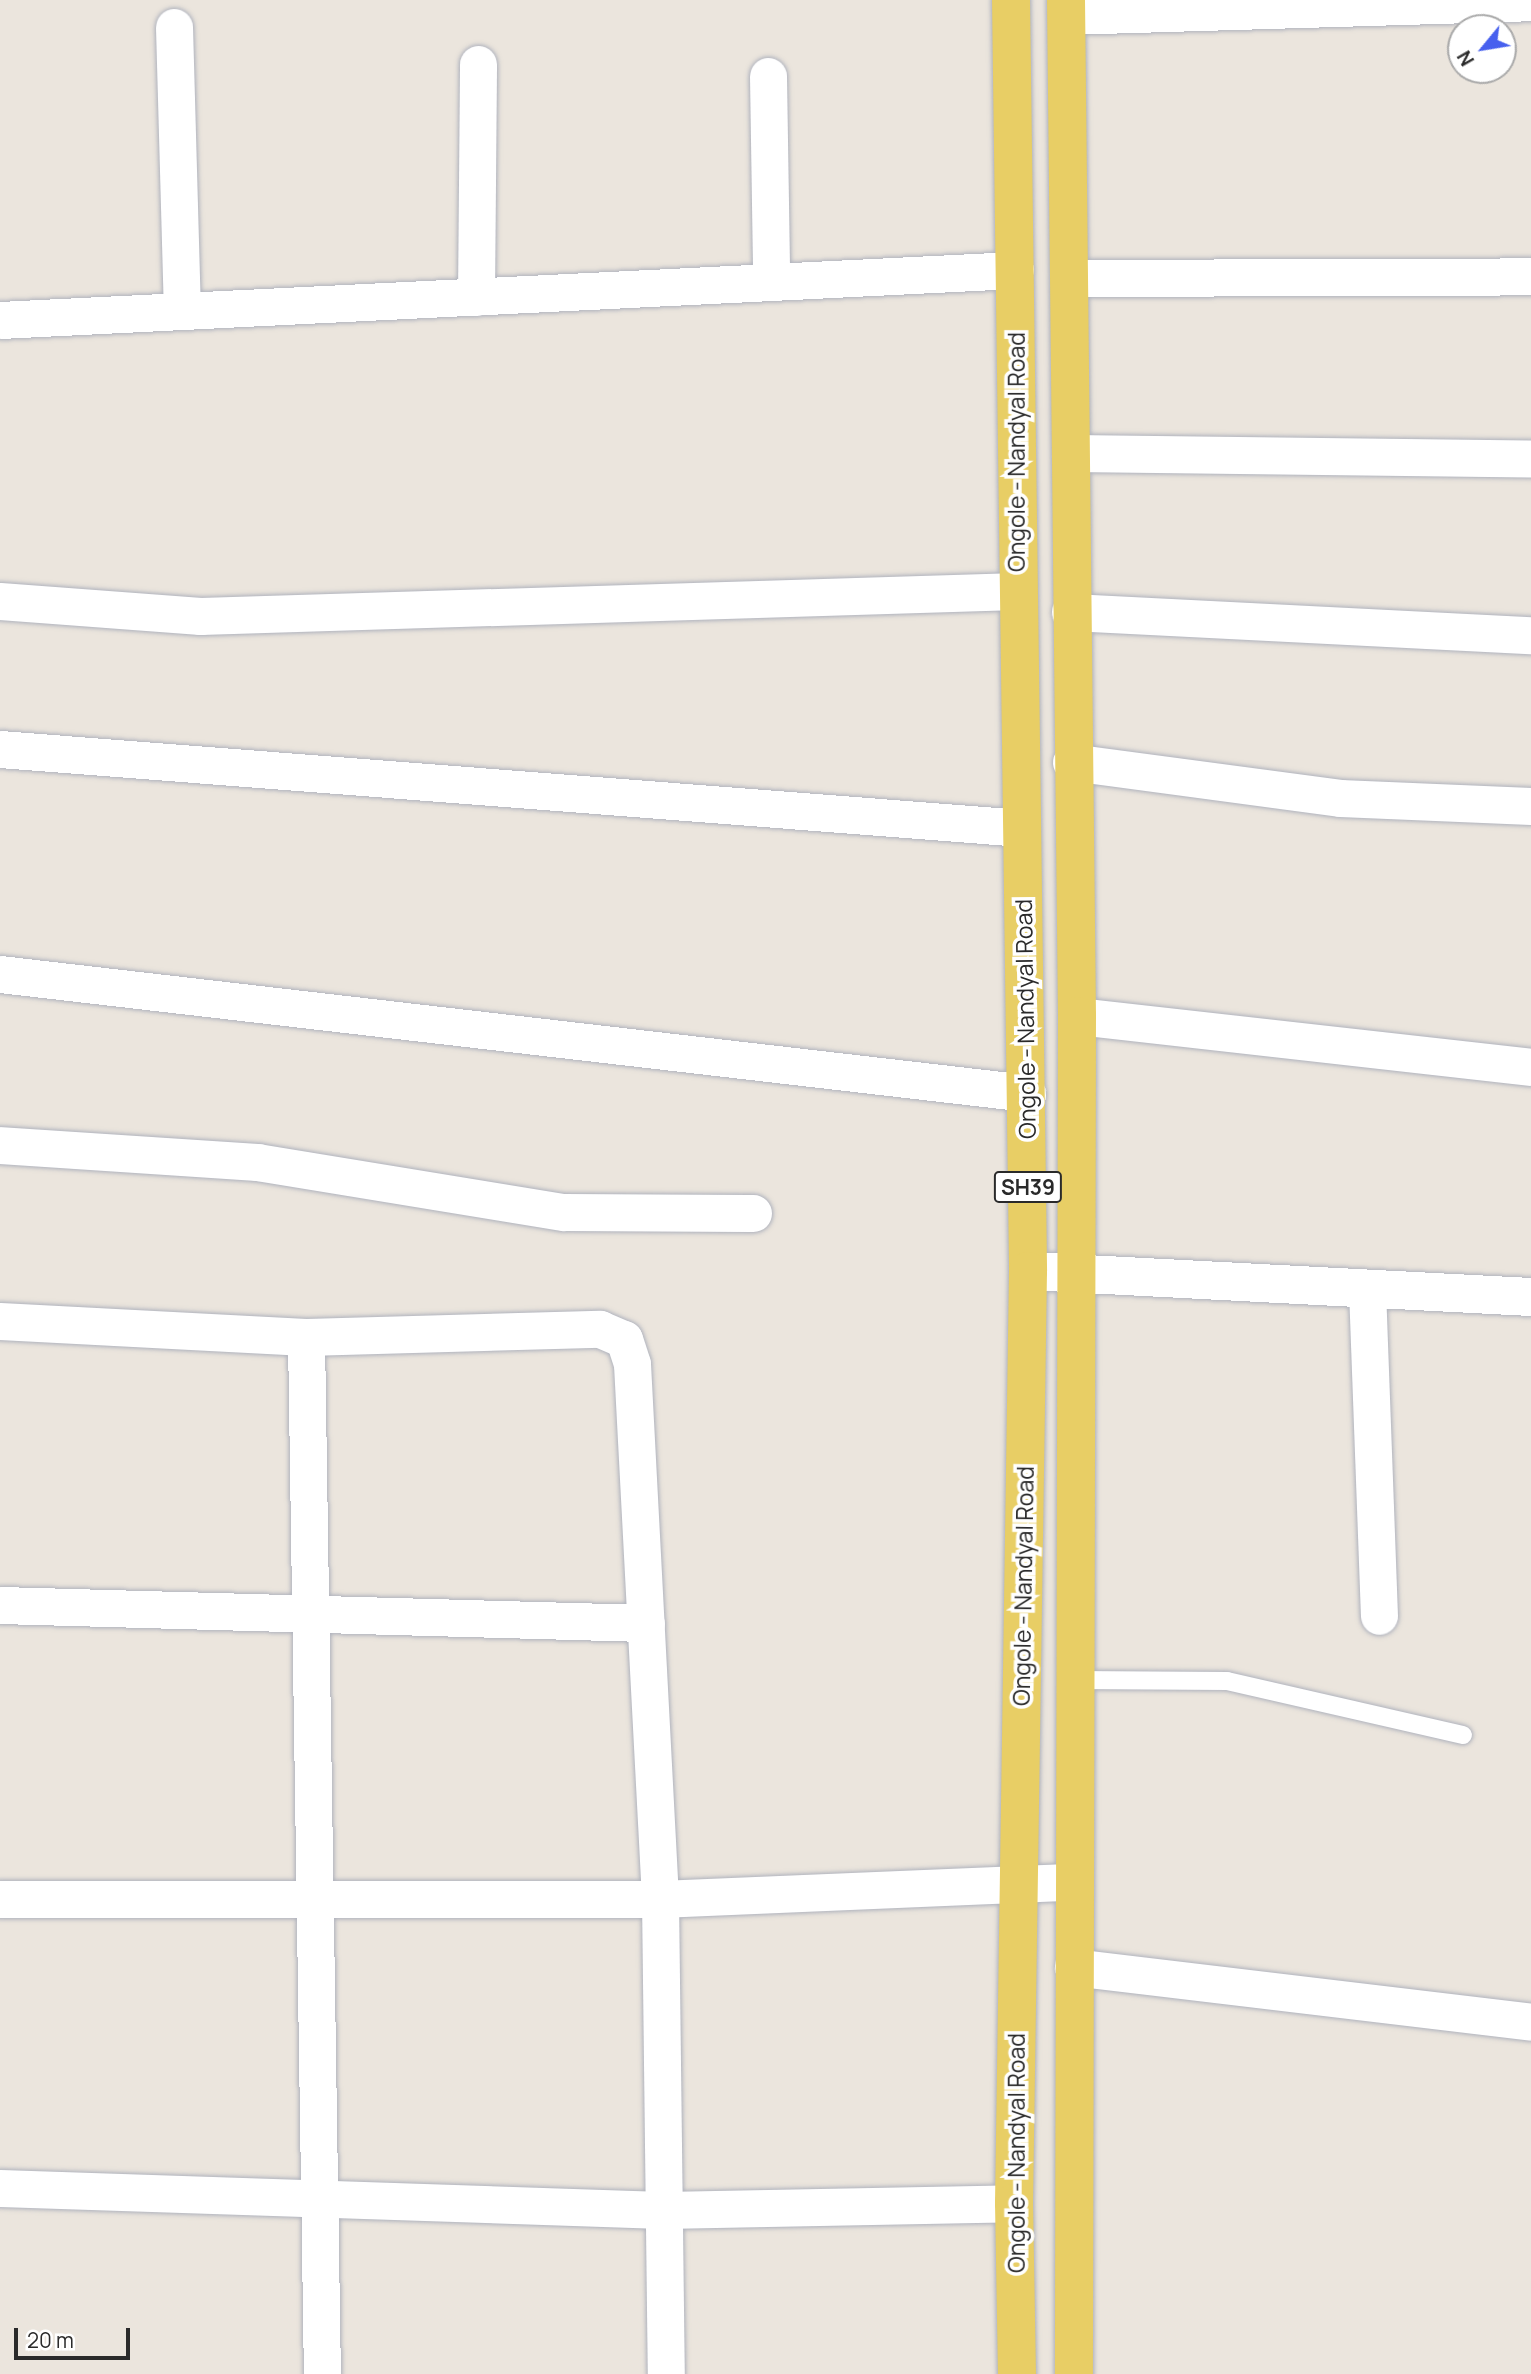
<!DOCTYPE html>
<style>
body{margin:0}
#map{position:relative;width:1531px;height:2374px;overflow:hidden;background:#ebe5dd;font-family:Manrope,sans-serif}
div>[style]{position:absolute}
.roads{filter:drop-shadow(0 0 2px #b0b3bd) drop-shadow(0 0 2px #b0b3bd)}
.lane>*{height:18px;margin:-9px;padding:0 9px;transform-origin:9px;border-radius:9px;background:#fff}
.street>*{height:37px;margin:-18.5px;padding:0 18.5px;transform-origin:18.5px;border-radius:18.5px;background:#fff}
.secondary>*{height:38px;margin:-19px;padding:0 19px;transform-origin:19px;border-radius:19px;background:#fff}
.primary>*{height:38px;margin:-19px;padding:0 19px;transform-origin:19px;border-radius:19px;background:#e8ce65}
span{translate:-50% -50%;white-space:nowrap;text-align:center;line-height:1.15;-webkit-text-stroke:7px #fff;paint-order:stroke}
.shield-label span{padding:2px 5px;background:#fff;border:2px solid;border-radius:5px;-webkit-text-stroke-width:0}
.shield-label{font-size:21px;color:#2a2a2a;font-weight:700}
.street-label{font-size:23px;color:#2a2a2a}
.north{position:absolute;left:1447px;top:14px;width:70px;height:70px;box-sizing:border-box;background:#fff;border:2px solid #aaa;border-radius:50%;rotate:240deg;font-size:19px;font-weight:700;line-height:28px;text-align:center;color:#2a2a2a}
.north::after{content:'';display:block;margin:auto;width:24px;height:32px;background:#4760ee;clip-path:polygon(50% 0,100% 100%,50% 72%,0 100%)}
.scale{position:absolute;left:14px;top:2328px;width:116px;height:32px;box-sizing:border-box;border:4px solid #2a2a2a;border-top:0;padding-left:9px;font-size:21px;line-height:24px;white-space:nowrap;color:#2a2a2a;-webkit-text-stroke:5px #fff;paint-order:stroke}
</style>
<div id="map">
<div class="roads">
<div class="lane">
<div style="left:1075px;top:1680px;width:152px;rotate:0.4deg"></div>
<div style="left:1227px;top:1681px;width:242px;rotate:12.9deg"></div>
</div>
<div class="street">
<div style="left:1066px;top:16px;width:465px;rotate:-1.7deg"></div>
<div style="left:174px;top:27px;width:283px;rotate:88.4deg"></div>
<div style="left:768px;top:76px;width:202px;rotate:89.1deg"></div>
<div style="left:1071px;top:278px;width:460px;rotate:-0.2deg"></div>
<div style="left:476px;top:297px;width:233px;rotate:-89.5deg"></div>
<div style="left:0;top:320px;width:1016px;rotate:-2.82deg"></div>
<div style="left:1070px;top:453px;width:461px;rotate:0.7deg"></div>
<div style="left:0;top:601px;width:201px;rotate:4.3deg"></div>
<div style="left:200px;top:616px;width:817px;rotate:-1.75deg"></div>
<div style="left:1070px;top:612px;width:462px;rotate:2.9deg"></div>
<div style="left:0;top:749px;width:1025px;rotate:4.42deg"></div>
<div style="left:1071px;top:762px;width:271px;rotate:7.6deg"></div>
<div style="left:1340px;top:798px;width:191px;rotate:2.4deg"></div>
<div style="left:0;top:974px;width:1034px;rotate:6.61deg"></div>
<div style="left:1077px;top:1016px;width:457px;rotate:6.4deg"></div>
<div style="left:0;top:1145px;width:258px;rotate:3.8deg"></div>
<div style="left:257px;top:1162px;width:311px;rotate:9.3deg"></div>
<div style="left:564px;top:1212px;width:189px;rotate:0.3deg"></div>
<div style="left:1367px;top:1289px;width:327px;rotate:87.9deg"></div>
<div style="left:0;top:1321px;width:306px;rotate:3deg"></div>
<div style="left:306px;top:1337px;width:294px;rotate:-1.6deg"></div>
<div style="left:600px;top:1329px;width:26px;rotate:23deg"></div>
<div style="left:624px;top:1339px;width:26px;rotate:72deg"></div>
<div style="left:632px;top:1364px;width:536px;rotate:87deg"></div>
<div style="left:660px;top:1899px;width:475px;rotate:89.3deg"></div>
<div style="left:306px;top:1337px;width:1037px;rotate:89.12deg"></div>
<div style="left:0;top:1605px;width:646px;rotate:1.6deg"></div>
<div style="left:0;top:1899px;width:660px"></div>
<div style="left:660px;top:1899px;width:414px;rotate:-2.4deg"></div>
<div style="left:1073px;top:1967px;width:461px;rotate:6.8deg"></div>
<div style="left:0;top:2188px;width:663px;rotate:1.9deg"></div>
<div style="left:663px;top:2210px;width:351px;rotate:-1.1deg"></div>
</div>
<div class="secondary">
<div style="left:1028px;top:1271px;width:504px;rotate:2.96deg"></div>
</div>
<div class="primary">
<div style="left:1011px;top:0;width:1271px;rotate:89.23deg"></div>
<div style="left:1028px;top:1271px;width:932px;rotate:90.86deg"></div>
<div style="left:1014px;top:2203px;width:171px;rotate:89deg"></div>
<div style="left:1066px;top:0;width:1016px;rotate:89.38deg"></div>
<div style="left:1077px;top:1016px;width:1358px;rotate:90.13deg"></div>
</div>
</div>
<div class="shield-label">
<span style="left:1028px;top:1187px">SH39</span>
</div>
<div class="street-label">
<span style="left:1016px;top:452px;rotate:-90deg">Ongole - Nandyal Road</span>
<span style="left:1025px;top:1019px;rotate:-91deg">Ongole - Nandyal Road</span>
<span style="left:1023px;top:1586px;rotate:-89deg">Ongole - Nandyal Road</span>
<span style="left:1016px;top:2153px;rotate:-90deg">Ongole - Nandyal Road</span>
</div>
<div class="north">N</div>
<div class="scale">20 m</div>
</div>
